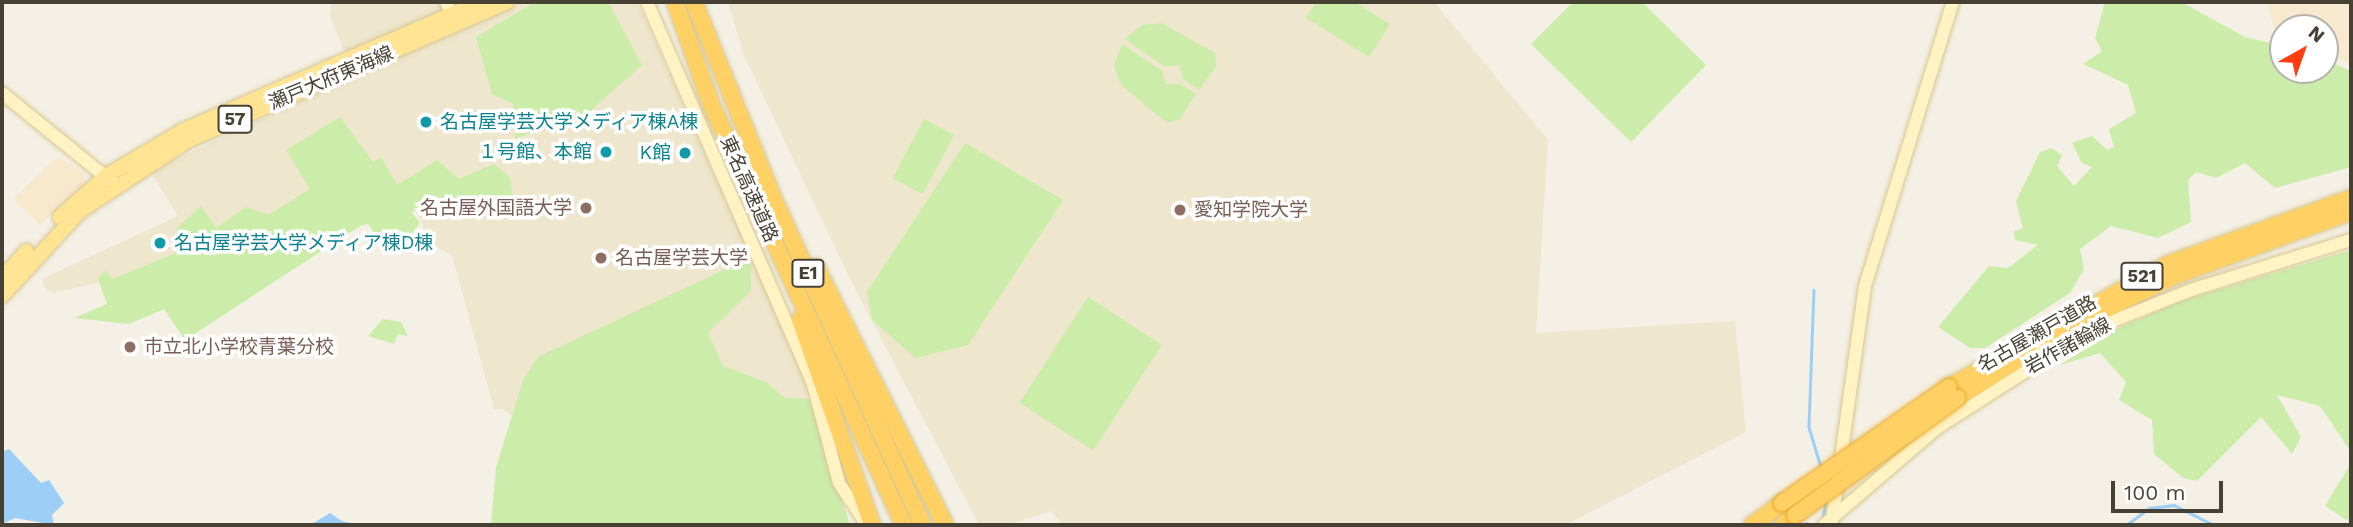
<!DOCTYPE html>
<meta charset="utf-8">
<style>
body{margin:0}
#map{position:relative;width:2353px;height:527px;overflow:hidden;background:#f4f0e5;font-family:"Work Sans","Noto Sans JP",sans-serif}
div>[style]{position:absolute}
.commercial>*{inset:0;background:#f8e8ce}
.education>*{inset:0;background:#eee6cd}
.green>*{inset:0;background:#ccecaa;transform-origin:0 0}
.water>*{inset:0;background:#9ccef6}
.stream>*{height:2.5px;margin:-1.25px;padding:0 1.25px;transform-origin:1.25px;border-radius:1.25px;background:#9ccef6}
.roads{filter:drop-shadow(0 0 2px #d7c791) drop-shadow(0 0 2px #d7c791)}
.secondary>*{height:12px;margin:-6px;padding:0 6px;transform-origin:6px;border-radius:6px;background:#fff3c4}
.primary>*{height:14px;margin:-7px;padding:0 7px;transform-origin:7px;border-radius:7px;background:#ffe493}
.highway>*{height:16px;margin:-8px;padding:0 8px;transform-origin:8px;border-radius:8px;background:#ffd165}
.bridges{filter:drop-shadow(0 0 2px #eaaa29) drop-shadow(0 0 2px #eaaa29)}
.highway-bridge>*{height:16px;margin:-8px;padding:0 8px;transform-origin:8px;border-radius:8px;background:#ffd165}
.dots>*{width:19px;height:19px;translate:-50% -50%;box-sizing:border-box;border:4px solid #fff;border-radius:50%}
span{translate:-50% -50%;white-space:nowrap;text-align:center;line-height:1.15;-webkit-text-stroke:7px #fff;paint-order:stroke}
.shield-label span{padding:2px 5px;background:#fff;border:2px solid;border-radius:5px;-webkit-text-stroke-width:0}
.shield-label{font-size:18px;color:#474034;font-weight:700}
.street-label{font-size:19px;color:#474034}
.culture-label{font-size:19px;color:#0d838f}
.left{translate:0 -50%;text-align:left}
.right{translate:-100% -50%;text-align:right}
.education-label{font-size:19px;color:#785e54}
.frame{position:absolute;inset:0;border:4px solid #474034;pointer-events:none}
.north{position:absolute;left:2269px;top:14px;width:70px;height:70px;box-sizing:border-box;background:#fff;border:2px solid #b5b3ae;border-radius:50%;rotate:40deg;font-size:19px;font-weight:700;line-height:28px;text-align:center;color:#474034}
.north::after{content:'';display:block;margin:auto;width:24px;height:32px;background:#ff3d11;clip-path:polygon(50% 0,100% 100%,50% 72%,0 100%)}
.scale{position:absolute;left:2111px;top:481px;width:112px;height:32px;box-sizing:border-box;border:4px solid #474034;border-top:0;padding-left:9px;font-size:21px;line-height:24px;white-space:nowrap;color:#474034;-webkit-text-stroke:5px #fff;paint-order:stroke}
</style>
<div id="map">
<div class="commercial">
<div style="clip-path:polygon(2267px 2px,2351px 2px,2351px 65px,2325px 53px,2325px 28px,2274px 31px)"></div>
<div style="clip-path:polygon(58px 156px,84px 174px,84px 186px,40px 225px,13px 199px)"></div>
</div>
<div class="education">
<div style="clip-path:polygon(332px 2px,637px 2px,797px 360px,808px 393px,794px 445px,651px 517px,503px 409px,494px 409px,452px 255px,425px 241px,422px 222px,403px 192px,269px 220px,135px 274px,54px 293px,45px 289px,42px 279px,178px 216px,150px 171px,355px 76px,330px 16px)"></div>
<div style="clip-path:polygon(728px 2px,1434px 2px,1548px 140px,1536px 333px,1735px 321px,1746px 432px,1565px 525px,1063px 525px,1051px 511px,1007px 525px,979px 525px,850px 279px,743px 53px)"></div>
</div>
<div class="green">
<div style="clip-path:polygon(535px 2px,608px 2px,642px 65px,571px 128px,547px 127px,515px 139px,513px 104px,492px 94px,476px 37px)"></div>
<div style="clip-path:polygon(1316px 2px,1354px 2px,1390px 24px,1369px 57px,1306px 18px)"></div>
<div style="clip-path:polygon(1573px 2px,1642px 2px,1706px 65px,1631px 142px,1531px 44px)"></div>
<div style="clip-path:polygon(2105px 2px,2181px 2px,2245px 37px,2283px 46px,2283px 70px,2325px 70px,2325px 60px,2351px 71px,2351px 167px,2275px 188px,2245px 163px,2216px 178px,2196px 172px,2188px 180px,2191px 222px,2158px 238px,2111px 226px,2080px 249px,2084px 269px,2070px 293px,1985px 348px,1970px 348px,1938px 327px,1989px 266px,2008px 268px,2038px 245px,2015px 240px,2014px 231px,2023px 229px,2016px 201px,2040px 152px,2052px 148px,2062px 155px,2057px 166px,2074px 186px,2092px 167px,2082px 163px,2072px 143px,2092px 136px,2107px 150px,2114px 147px,2109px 129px,2136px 113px,2128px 85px,2083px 64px,2102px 51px,2095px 38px)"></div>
<div style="clip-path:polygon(1161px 23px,1215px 53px,1216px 66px,1199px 90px,1183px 79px,1179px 65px,1165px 67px,1125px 39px,1142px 25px)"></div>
<div style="clip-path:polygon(1122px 44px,1162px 71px,1166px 84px,1180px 84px,1196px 94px,1180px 119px,1167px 123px,1120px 84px,1114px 65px)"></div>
<div style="clip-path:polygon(340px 117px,373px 162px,381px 157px,397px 185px,437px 160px,459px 179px,494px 164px,510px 177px,513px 200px,491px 209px,470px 204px,411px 212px,420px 223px,408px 239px,378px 238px,368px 224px,360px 226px,185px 340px,164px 309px,129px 324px,74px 318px,107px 304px,98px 279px,106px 270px,112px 279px,181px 251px,177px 228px,201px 206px,216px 228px,246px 207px,268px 215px,310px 189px,286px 150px)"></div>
<div style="left:924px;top:119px;width:34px;height:67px;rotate:28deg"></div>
<div style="clip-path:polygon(965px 143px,1063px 200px,968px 345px,915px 358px,872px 320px,867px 292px)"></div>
<div style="clip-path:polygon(2351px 250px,2351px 452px,2320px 406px,2277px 395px,2301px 437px,2292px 454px,2261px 417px,2197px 481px,2183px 478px,2154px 454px,2152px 420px,2119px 400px,2126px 382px,2100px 353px,2060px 365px,2118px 328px,2184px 300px)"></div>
<div style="clip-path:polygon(745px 260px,751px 263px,751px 291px,708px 333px,723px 366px,766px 382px,785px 398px,809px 399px,850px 525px,491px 525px,496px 467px,524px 378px,538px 357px)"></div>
<div style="left:1088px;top:297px;width:88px;height:126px;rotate:33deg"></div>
<div style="clip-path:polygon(383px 319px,401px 322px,408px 336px,398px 334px,394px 344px,368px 336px)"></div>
<div style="clip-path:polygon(2351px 463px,2351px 523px,2325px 506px)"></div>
</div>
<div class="water">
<div style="clip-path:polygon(9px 449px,41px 483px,49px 480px,64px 503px,52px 515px,54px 525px,15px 518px,2px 524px,2px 452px)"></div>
<div style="clip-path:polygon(330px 513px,342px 521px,359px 525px,310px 525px)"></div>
</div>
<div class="stream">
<div style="left:1814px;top:290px;width:137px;rotate:92.1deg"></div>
<div style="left:1809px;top:427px;width:42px;rotate:73.3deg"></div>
<div style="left:1823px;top:515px;width:16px;rotate:-79deg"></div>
<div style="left:1803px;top:525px;width:4px;rotate:-27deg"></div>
<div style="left:2126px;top:525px;width:29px;rotate:-36deg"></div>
<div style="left:2149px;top:508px;width:25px;rotate:-7deg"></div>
<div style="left:2174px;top:505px;width:45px;rotate:26.6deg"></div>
</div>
<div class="roads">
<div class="secondary">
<div style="left:446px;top:2px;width:14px;rotate:65deg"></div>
<div style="left:647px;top:2px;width:417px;rotate:66.5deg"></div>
<div style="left:813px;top:384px;width:102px;rotate:75.3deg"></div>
<div style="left:839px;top:483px;width:50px;rotate:56.3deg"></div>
<div style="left:2px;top:93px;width:143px;rotate:39deg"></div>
<div style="left:1832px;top:521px;width:237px;rotate:-82deg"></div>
<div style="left:1865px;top:286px;width:297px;rotate:-72.8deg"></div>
<div style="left:1824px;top:525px;width:149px;rotate:-40.6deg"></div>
<div style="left:1937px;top:428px;width:182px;rotate:-32.6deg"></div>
<div style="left:2090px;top:330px;width:109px;rotate:-21.6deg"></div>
<div style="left:2191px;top:290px;width:168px;rotate:-17.4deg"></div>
</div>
<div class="primary">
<div style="left:60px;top:217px;width:62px;rotate:-41.7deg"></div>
<div style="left:106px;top:176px;width:88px;rotate:-30.6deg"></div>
<div style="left:182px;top:131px;width:325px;rotate:-23.4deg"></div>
<div style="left:2px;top:279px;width:37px;rotate:-49deg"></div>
<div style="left:2px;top:296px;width:115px;rotate:-47.5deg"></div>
<div style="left:80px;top:211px;width:128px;rotate:-33.2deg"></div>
<div style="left:187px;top:141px;width:349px;rotate:-23.5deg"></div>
</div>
<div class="highway">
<div style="left:675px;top:2px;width:108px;rotate:70.6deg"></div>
<div style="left:711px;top:104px;width:463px;rotate:65.4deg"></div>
<div style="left:694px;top:2px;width:214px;rotate:68deg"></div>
<div style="left:774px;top:200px;width:358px;rotate:65.4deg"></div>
<div style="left:816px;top:267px;width:288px;rotate:63.4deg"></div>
<div style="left:800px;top:320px;width:217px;rotate:70.6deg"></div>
<div style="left:1949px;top:387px;width:251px;rotate:-29.3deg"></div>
<div style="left:2168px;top:264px;width:195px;rotate:-19.8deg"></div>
<div style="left:1957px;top:398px;width:138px;rotate:-32deg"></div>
<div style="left:2074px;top:325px;width:111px;rotate:-26.1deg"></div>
<div style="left:2174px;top:276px;width:188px;rotate:-19.9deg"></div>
<div style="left:1752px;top:525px;width:37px;rotate:-36deg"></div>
<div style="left:1782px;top:525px;width:16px;rotate:-38deg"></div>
</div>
</div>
<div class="bridges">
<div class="highway-bridge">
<div style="left:1782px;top:503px;width:203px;rotate:-34.8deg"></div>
<div style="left:1795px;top:515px;width:200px;rotate:-35.8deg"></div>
</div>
</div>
<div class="dots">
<div style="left:426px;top:122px;background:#0f9aa8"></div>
<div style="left:606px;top:152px;background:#0f9aa8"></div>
<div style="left:685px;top:153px;background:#0f9aa8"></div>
<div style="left:586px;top:208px;background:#8d6e63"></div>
<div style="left:1180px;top:210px;background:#8d6e63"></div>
<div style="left:160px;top:243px;background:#0f9aa8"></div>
<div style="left:601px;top:258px;background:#8d6e63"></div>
<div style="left:130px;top:347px;background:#8d6e63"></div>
</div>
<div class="shield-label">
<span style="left:235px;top:119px">57</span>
<span style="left:808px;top:273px">E1</span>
<span style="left:2142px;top:276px">521</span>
</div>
<div class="street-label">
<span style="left:331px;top:78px;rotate:-23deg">瀬戸大府東海線</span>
<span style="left:749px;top:189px;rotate:66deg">東名高速道路</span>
<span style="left:2037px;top:334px;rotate:-30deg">名古屋瀬戸道路</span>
<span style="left:2068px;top:346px;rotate:-29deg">岩作諸輪線</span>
</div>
<div class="culture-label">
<span class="left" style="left:440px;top:122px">名古屋学芸大学メディア棟A棟</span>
<span class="right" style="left:592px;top:152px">１号館、本館</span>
<span class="right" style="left:671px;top:153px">K館</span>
<span class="left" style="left:174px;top:243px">名古屋学芸大学メディア棟D棟</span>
</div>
<div class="education-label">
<span class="right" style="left:572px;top:208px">名古屋外国語大学</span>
<span class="left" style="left:1194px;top:210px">愛知学院大学</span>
<span class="left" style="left:615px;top:258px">名古屋学芸大学</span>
<span class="left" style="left:144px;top:347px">市立北小学校青葉分校</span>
</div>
<div class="frame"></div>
<div class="north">N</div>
<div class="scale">100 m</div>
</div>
